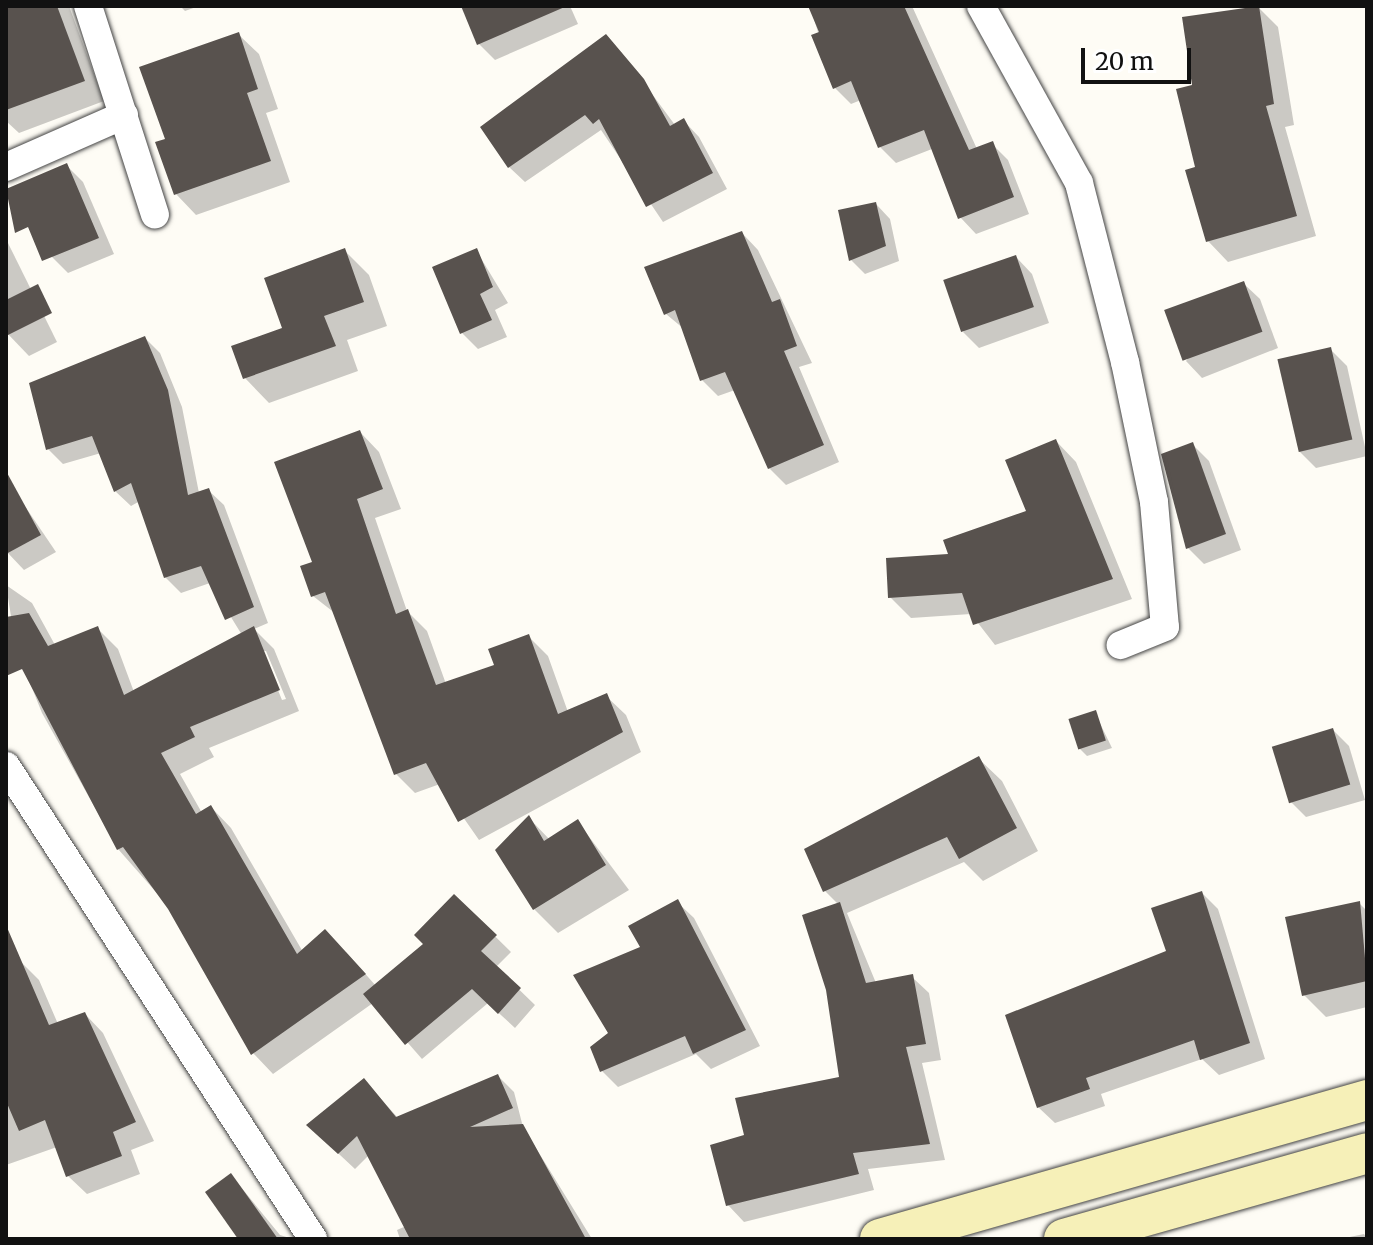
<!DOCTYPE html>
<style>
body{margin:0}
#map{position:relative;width:1373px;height:1245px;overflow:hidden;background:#fefcf5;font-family:Merriweather,serif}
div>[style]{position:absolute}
.shadow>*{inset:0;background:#0003}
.building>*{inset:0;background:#58524e;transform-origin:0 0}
.roads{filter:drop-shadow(0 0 2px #444) drop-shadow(0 0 2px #444)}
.street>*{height:28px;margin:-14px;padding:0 14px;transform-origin:14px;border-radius:14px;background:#fff}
.secondary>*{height:40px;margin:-20px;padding:0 20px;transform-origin:20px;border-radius:20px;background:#f6f0b8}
span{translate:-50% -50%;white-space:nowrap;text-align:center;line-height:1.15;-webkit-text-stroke:8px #fff;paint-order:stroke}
.frame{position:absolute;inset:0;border:8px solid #111;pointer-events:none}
.scale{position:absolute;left:1081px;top:48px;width:110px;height:36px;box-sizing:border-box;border:4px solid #111;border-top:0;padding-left:10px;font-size:24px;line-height:28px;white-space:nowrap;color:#111;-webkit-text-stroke:6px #fff;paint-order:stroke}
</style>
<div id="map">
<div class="shadow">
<div style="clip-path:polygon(6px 6px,69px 6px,104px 101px,19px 133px,6px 121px)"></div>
<div style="clip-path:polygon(180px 6px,199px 6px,185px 11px)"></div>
<div style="clip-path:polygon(465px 6px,570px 6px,578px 24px,495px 60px,479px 44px)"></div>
<div style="clip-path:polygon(810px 6px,912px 6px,977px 149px,992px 144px,1008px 160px,1029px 214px,976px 234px,960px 217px,932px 149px,896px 163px,880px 147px,861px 100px,851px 104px,835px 88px)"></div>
<div style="clip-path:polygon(1258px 7px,1278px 27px,1294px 125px,1285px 127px,1316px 236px,1228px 262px,1208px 241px,1195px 87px)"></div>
<div style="clip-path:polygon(238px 34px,259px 54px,278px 109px,266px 113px,290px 182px,196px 215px,176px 194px,168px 140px)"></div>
<div style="clip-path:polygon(621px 52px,675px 125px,684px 121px,699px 137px,727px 189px,663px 222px,601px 130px,525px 182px,509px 167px)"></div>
<div style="clip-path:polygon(67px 166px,83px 182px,114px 254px,68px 273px,52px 257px)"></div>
<div style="clip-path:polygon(876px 204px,890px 219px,899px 261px,865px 274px,851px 260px)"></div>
<div style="clip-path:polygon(742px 233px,758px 250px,812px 363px,799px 367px,839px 462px,786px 485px,769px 468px,735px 390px,718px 396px,702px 380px,684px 329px,666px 314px)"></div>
<div style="clip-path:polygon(6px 239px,57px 342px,29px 356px,6px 332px)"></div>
<div style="clip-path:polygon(476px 250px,508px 303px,495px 310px,507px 337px,478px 349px,462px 333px)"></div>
<div style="clip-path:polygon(345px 251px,369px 275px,387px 326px,347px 340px,358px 371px,269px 403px,245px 378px)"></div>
<div style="clip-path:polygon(1016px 257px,1032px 274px,1049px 323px,979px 348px,963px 332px)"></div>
<div style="clip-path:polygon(1243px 283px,1260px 299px,1278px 348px,1202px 378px,1186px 361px)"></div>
<div style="clip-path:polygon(evenodd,145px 338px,160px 353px,182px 407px,199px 493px,208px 490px,224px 505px,268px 623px,254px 629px,274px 649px,299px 711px,209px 748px,214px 757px,180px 774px,202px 813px,211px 807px,231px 828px,303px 952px,346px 952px,376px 986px,425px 944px,454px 896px,511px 952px,496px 967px,535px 1005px,515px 1028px,488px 1003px,422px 1059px,373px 1003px,273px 1074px,253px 1053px,170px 908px,118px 849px,42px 713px,16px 648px,6px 585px,32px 603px,55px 645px,97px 628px,118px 649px,134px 692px,242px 635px,210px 583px,181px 593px,165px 577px,140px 501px,131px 506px,115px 491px,101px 453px,63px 464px,48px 449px,145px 338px,262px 651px,266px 651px,286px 699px,282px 700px,262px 651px)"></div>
<div style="clip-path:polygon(1331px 350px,1347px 366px,1367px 456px,1316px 468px,1299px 451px)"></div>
<div style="clip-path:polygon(360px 432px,379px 452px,401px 509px,375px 518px,407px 611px,427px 631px,446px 684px,496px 666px,528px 636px,548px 656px,568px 712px,606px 696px,626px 715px,641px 752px,479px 840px,440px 784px,415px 793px,396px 774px,336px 614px,313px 596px,314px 563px)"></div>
<div style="clip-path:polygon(1056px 441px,1076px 462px,1132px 599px,995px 645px,971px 614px,911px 618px,890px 597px,1028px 512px)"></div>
<div style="clip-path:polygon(1193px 445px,1209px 461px,1241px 550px,1204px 564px,1188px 548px)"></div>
<div style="clip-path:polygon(16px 493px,56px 552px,24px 570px,6px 551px,6px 498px)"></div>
<div style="clip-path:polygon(1095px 713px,1112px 748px,1087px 756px,1079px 748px)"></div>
<div style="clip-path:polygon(1333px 730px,1349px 746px,1365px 800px,1306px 817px,1290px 801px)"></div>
<div style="clip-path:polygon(979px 759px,1002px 781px,1038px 851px,983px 881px,964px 862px,847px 913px,876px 983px,912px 977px,929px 993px,941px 1060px,922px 1063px,945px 1160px,868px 1169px,874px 1190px,744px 1222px,728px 1205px,747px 1137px,841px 1078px,839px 905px,824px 890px)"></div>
<div style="clip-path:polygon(529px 818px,550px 840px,578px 822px,629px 890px,558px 933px,534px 909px)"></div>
<div style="clip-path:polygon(1202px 893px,1218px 909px,1265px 1059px,1219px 1075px,1202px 1059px,1101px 1094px,1105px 1106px,1055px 1123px,1038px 1107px,1168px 952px)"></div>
<div style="clip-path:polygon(677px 902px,694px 918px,760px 1046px,711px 1069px,696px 1054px,618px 1087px,602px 1071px,611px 1033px,643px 948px)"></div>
<div style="clip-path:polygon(1359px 903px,1367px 911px,1367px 1007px,1326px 1017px,1304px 995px)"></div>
<div style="clip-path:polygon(21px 962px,39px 980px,58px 1024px,85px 1014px,103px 1033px,154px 1141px,131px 1150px,140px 1174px,87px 1194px,68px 1176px,57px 1147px,6px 1165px,6px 968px)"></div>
<div style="clip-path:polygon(498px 1076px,514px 1092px,523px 1127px,592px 1239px,400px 1239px,397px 1230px,406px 1226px,369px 1155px,355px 1169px,325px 1141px,364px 1080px,398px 1118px)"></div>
<div style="clip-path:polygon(231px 1175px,280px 1235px,293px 1239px,240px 1239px)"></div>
<div style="clip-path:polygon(1364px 1234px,1367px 1239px,1340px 1239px)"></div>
</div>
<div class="building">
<div style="clip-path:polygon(6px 6px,57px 6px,85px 81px,6px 110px)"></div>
<div style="clip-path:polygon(461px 6px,567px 6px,477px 45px)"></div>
<div style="clip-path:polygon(808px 6px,904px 6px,969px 150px,993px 141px,1014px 197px,958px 219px,924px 130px,878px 148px,851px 81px,833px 89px,811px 35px,819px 32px)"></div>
<div style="clip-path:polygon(1259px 6px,1274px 104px,1266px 106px,1297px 216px,1206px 242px,1185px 170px,1195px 167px,1176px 89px,1192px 85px,1182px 17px)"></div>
<div style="clip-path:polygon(239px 32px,258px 89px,247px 93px,271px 161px,174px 195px,155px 142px,165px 139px,139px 67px)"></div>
<div style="clip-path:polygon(606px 34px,644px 79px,670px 126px,684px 118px,713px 173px,646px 207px,599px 119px,593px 124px,585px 115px,508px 168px,480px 127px)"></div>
<div style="clip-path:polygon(67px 163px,99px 238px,42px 261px,28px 227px,15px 233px,6px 189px)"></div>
<div style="clip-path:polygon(876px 202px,886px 246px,849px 261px,838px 210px)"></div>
<div style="clip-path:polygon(742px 231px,772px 302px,780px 299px,797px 346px,784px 351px,824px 445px,768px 469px,725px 372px,700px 381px,675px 310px,664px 315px,644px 267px)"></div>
<div style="clip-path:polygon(345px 248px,364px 302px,324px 316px,336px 346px,243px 379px,231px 346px,282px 328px,264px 278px)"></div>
<div style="clip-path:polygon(477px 248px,493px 287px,480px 294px,492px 320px,460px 334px,432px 267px)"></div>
<div style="left:1016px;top:255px;width:55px;height:77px;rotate:71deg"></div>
<div style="left:1244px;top:281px;width:54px;height:85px;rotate:70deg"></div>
<div style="clip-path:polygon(38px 284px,52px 313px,6px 336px,6px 300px)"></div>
<div style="clip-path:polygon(145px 336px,168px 390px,188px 495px,209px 488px,254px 607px,225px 620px,201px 566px,164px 578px,131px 483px,114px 492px,92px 436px,46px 450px,29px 383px)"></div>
<div style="left:1331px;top:347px;width:95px;height:55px;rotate:77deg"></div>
<div style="clip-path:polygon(360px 430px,383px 489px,357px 499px,396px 614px,408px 609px,436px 685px,494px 665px,488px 649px,529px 634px,558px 714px,607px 693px,623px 732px,458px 822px,426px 763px,394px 775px,325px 592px,311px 597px,300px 566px,312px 562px,274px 462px)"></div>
<div style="clip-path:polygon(1056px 439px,1113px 579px,973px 625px,962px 593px,888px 598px,886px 558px,948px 554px,943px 540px,1026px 511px,1005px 460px)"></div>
<div style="clip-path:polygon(1193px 442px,1226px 534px,1186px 549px,1161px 454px)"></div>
<div style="clip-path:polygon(6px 471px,41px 535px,6px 554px)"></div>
<div style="clip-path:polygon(29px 613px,48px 646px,98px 626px,124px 695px,254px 626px,280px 690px,190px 727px,195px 737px,161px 753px,196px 814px,211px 805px,297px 954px,325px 929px,366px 974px,251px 1055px,168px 909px,123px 847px,117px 850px,22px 669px,6px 676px,6px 617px)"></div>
<div style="left:1096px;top:710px;width:32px;height:29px;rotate:72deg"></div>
<div style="left:1333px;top:728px;width:59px;height:64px;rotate:73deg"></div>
<div style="clip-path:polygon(979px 756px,1017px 828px,959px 859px,947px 837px,823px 892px,804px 849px)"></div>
<div style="clip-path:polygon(529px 815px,544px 841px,578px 819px,606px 865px,533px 910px,495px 850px)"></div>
<div style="clip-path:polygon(1202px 891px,1250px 1043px,1200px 1060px,1194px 1040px,1086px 1078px,1090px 1089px,1037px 1108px,1005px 1015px,1166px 951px,1151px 908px)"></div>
<div style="clip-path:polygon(454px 894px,497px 935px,481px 951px,521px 988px,498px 1014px,472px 989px,405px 1045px,363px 994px,423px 944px,414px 935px)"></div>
<div style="clip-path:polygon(678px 899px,746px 1030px,693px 1054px,685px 1036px,600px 1072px,590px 1047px,608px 1033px,573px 975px,640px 947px,628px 926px)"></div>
<div style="clip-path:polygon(1360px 901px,1367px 981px,1302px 996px,1285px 917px)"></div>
<div style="clip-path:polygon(840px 902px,866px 983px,913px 974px,926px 1044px,906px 1047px,930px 1144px,853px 1153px,859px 1174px,726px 1206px,710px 1145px,744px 1135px,735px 1098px,839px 1077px,826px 990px,802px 915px)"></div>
<div style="clip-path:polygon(6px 925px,49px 1025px,85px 1012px,136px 1122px,113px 1132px,122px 1156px,66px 1177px,45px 1120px,19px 1131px,6px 1101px)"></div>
<div style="clip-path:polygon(498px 1074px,513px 1108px,470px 1127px,523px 1124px,586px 1239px,410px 1239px,357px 1136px,338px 1154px,306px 1125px,364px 1078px,396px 1117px)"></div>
<div style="clip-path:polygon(231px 1173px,278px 1239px,238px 1239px,205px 1192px)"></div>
</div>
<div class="roads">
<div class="street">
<div style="left:88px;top:6px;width:219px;rotate:72.2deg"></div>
<div style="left:981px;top:6px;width:202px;rotate:61deg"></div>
<div style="left:1079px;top:183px;width:185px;rotate:75.6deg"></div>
<div style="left:1125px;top:362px;width:143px;rotate:78.3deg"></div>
<div style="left:1154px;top:502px;width:125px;rotate:85deg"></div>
<div style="left:1165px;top:627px;width:48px;rotate:157.8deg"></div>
<div style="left:6px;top:167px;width:129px;rotate:-23.8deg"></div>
<div style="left:6px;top:766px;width:564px;rotate:57.01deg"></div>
</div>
<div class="secondary">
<div style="left:880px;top:1239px;width:506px;rotate:-15.93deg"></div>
<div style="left:1064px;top:1239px;width:315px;rotate:-15.8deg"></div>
</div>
</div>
<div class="frame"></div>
<div class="scale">20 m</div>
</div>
